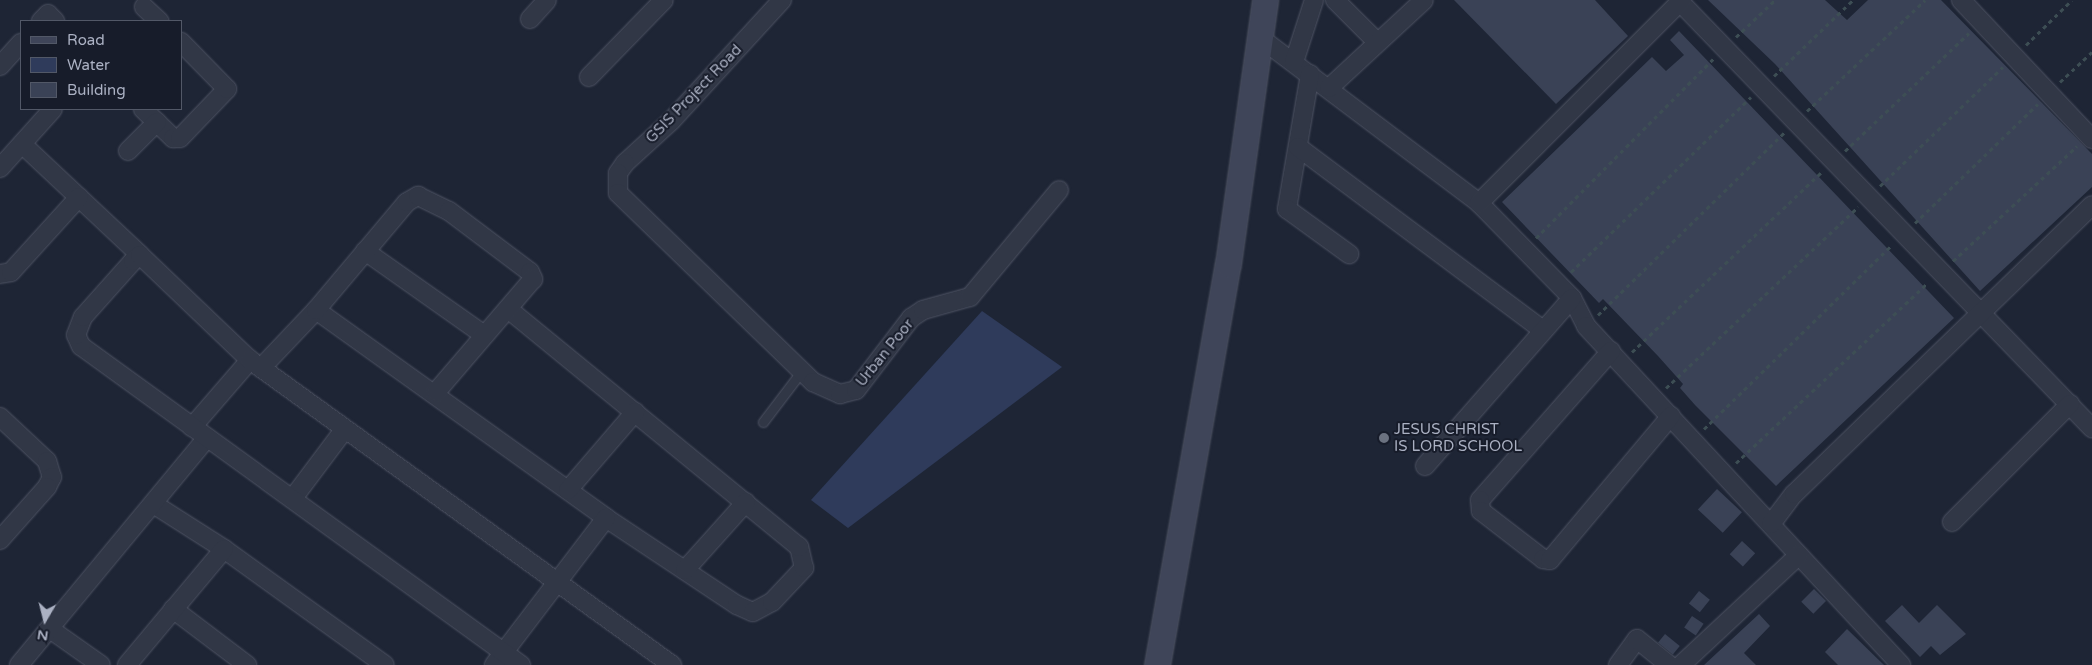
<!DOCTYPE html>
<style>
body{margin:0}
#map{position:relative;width:2092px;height:665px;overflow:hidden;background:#1e2535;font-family:"Varela Round",sans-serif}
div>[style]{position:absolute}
.water>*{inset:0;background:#2f3b5b}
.building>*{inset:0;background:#3a4256;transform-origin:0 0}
.path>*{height:3px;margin-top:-1.5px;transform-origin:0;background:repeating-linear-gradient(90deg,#3d4e54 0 4px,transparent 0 8px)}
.roads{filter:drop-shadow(0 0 1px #4f5464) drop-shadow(0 0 1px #4f5464)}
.lane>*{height:9px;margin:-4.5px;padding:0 4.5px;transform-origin:4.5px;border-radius:4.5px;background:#313746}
.street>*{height:18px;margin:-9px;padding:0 9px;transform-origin:9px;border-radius:9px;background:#313746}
.secondary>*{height:25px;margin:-12.5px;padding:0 12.5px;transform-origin:12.5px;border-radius:12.5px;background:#3f4559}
.dots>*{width:14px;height:14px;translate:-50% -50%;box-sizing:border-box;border:2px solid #171c2a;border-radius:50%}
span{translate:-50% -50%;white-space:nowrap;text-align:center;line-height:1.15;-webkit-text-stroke:4px #171c2a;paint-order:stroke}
.street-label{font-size:15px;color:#abb1c3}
.poi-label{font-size:15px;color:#abb1c3}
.left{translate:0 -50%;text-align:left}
.legend{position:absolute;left:20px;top:20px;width:162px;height:90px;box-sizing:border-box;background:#171c2a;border:1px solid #525867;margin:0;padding:6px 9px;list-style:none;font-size:15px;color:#abb1c3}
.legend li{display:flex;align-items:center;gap:10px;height:25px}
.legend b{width:25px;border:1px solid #525867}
.north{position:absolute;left:20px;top:595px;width:50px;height:50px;-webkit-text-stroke:4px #171c2a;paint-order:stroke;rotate:188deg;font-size:14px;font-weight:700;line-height:20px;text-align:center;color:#abb1c3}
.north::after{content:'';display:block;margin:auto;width:18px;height:22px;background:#abb1c3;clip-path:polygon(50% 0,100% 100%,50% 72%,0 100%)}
</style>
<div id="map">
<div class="water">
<div style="clip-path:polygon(982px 311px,1062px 367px,848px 528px,811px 500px)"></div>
</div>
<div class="building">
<div style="clip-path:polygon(1454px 0,1595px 0,1628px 36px,1556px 104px)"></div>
<div style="clip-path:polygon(1708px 0,1825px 0,1847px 20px,1868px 0,1941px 0,2092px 154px,2092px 187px,1980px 291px,1775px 64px)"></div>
<div style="clip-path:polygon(1679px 31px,1954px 318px,1776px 486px,1695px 405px,1680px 388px,1683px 384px,1658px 356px,1603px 299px,1599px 303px,1502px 202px,1652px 57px,1666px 71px,1684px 55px,1670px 40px)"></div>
<div style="left:1717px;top:489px;width:34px;height:28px;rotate:43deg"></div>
<div style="left:1742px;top:541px;width:18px;height:18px;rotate:43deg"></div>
<div style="left:1814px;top:589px;width:17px;height:18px;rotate:45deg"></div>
<div style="left:1699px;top:591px;width:14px;height:16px;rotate:39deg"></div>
<div style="clip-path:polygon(1902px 605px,1919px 623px,1937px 605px,1966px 634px,1940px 655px,1931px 646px,1920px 657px,1885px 621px)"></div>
<div style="clip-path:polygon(1759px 614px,1770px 626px,1744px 653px,1756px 665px,1704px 665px)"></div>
<div style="left:1692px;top:616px;width:14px;height:14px;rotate:34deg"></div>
<div style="clip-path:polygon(1847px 629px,1884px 665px,1838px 665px,1825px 652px)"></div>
<div style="left:1665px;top:634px;width:19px;height:11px;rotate:39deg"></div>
</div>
<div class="path">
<div style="left:1736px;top:37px;width:54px;rotate:-43.5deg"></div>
<div style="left:2026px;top:45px;width:64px;rotate:-44.4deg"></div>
<div style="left:1774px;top:76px;width:110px;rotate:-43.9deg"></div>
<div style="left:2060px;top:82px;width:44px;rotate:-43.2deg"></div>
<div style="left:1807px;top:111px;width:162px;rotate:-43.2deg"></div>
<div style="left:1845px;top:151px;width:171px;rotate:-43.6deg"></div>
<div style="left:1880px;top:186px;width:171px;rotate:-44.1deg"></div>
<div style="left:1915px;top:223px;width:171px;rotate:-44.1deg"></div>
<div style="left:1536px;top:238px;width:252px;rotate:-45.3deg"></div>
<div style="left:1953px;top:261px;width:169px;rotate:-42.8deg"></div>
<div style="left:1571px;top:272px;width:251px;rotate:-44.2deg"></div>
<div style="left:1598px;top:315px;width:262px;rotate:-44.4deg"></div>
<div style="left:1632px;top:352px;width:262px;rotate:-43.5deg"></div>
<div style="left:1666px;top:388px;width:264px;rotate:-43.3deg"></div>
<div style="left:1704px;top:429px;width:263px;rotate:-44.4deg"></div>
<div style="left:1736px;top:463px;width:263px;rotate:-43.2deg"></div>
</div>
<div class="roads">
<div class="lane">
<div style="left:763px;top:422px;width:63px;rotate:-52.8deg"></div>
</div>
<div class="street">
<div style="left:782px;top:0;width:164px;rotate:132.5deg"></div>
<div style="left:671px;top:121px;width:62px;rotate:137.6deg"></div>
<div style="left:625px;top:163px;width:12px;rotate:125deg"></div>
<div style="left:618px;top:173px;width:20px;rotate:90deg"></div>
<div style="left:618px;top:193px;width:272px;rotate:44.1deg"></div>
<div style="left:813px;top:382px;width:30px;rotate:24deg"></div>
<div style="left:840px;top:394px;width:16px;rotate:-14deg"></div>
<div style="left:856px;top:390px;width:91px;rotate:-52.6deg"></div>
<div style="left:911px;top:318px;width:14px;rotate:-34deg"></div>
<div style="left:923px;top:310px;width:49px;rotate:-15.5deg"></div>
<div style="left:970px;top:297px;width:139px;rotate:-50.2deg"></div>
<div style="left:1335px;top:0;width:59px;rotate:45deg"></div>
<div style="left:1961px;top:0;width:191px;rotate:46.7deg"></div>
<div style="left:1680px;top:2px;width:593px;rotate:45.96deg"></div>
<div style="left:144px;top:7px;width:21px;rotate:43deg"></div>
<div style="left:530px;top:19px;width:25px;rotate:-48deg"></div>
<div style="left:41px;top:21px;width:10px;rotate:-45deg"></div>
<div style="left:48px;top:14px;width:10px;rotate:45deg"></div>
<div style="left:1259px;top:37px;width:276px;rotate:37deg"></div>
<div style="left:1479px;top:203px;width:133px;rotate:45.6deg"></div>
<div style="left:1572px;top:298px;width:31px;rotate:63deg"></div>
<div style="left:1586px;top:326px;width:463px;rotate:47.1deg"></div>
<div style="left:1294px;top:62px;width:65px;rotate:-72.1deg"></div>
<div style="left:0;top:66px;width:31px;rotate:-48deg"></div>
<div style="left:1310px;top:74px;width:137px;rotate:99.7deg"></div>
<div style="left:1287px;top:209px;width:77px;rotate:36deg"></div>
<div style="left:589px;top:77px;width:107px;rotate:-45.8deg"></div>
<div style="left:1329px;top:88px;width:129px;rotate:-42.8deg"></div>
<div style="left:143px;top:109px;width:42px;rotate:44deg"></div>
<div style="left:173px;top:138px;width:7px"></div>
<div style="left:180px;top:138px;width:68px;rotate:-46.2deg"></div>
<div style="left:227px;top:89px;width:66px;rotate:-134.4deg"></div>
<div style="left:22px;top:144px;width:162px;rotate:43.2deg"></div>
<div style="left:1298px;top:147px;width:306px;rotate:36.8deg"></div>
<div style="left:128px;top:151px;width:41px;rotate:-45deg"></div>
<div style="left:0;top:168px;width:79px;rotate:-48.1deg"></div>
<div style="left:1479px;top:203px;width:287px;rotate:-45deg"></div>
<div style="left:365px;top:251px;width:146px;rotate:35.2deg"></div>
<div style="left:0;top:274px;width:11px;rotate:-10deg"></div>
<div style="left:11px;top:272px;width:101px;rotate:-47.8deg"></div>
<div style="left:316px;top:310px;width:357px;rotate:35.6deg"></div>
<div style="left:606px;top:518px;width:157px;rotate:33.6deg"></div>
<div style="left:737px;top:605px;width:17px;rotate:24deg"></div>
<div style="left:753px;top:612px;width:21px;rotate:-28deg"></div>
<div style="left:772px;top:602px;width:47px;rotate:-46.7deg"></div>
<div style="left:804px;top:568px;width:22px;rotate:-103deg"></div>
<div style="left:799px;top:547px;width:375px;rotate:-140.7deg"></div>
<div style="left:1611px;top:351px;width:198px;rotate:131.3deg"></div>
<div style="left:1480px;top:500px;width:11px;rotate:85deg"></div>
<div style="left:1481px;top:511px;width:78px;rotate:37.7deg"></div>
<div style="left:1543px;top:559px;width:7px;rotate:8deg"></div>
<div style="left:1550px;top:560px;width:188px;rotate:-50deg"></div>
<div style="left:261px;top:368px;width:80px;rotate:-46.5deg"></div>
<div style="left:316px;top:310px;width:141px;rotate:-49.9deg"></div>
<div style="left:407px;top:202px;width:13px;rotate:-29deg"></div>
<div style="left:418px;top:196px;width:34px;rotate:26deg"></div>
<div style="left:449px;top:211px;width:101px;rotate:37deg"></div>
<div style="left:530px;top:272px;width:8px;rotate:67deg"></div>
<div style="left:533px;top:279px;width:149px;rotate:130.6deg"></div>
<div style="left:0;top:417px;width:64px;rotate:43.1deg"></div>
<div style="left:47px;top:461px;width:17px;rotate:73deg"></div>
<div style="left:52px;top:477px;width:11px;rotate:117deg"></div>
<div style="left:47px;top:487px;width:71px;rotate:131.6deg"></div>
<div style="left:192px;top:427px;width:89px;rotate:-49.1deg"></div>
<div style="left:1425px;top:466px;width:223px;rotate:-48.8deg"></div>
<div style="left:568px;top:490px;width:103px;rotate:-49.3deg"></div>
<div style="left:293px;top:498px;width:85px;rotate:-53.1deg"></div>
<div style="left:155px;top:505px;width:82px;rotate:32.5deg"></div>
<div style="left:224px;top:549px;width:198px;rotate:35.8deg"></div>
<div style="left:1952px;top:522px;width:167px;rotate:-45deg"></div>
<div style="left:1771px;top:524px;width:38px;rotate:-53deg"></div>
<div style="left:1794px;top:494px;width:415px;rotate:-44.1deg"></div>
<div style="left:685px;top:570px;width:91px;rotate:-48.1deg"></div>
<div style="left:173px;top:609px;width:93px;rotate:37.1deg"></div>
<div style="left:50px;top:629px;width:62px;rotate:35.2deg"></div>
<div style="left:19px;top:665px;width:295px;rotate:-50.4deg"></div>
<div style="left:127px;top:665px;width:151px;rotate:-50.1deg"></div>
<div style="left:494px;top:665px;width:185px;rotate:-52.7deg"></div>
<div style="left:521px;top:665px;width:543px;rotate:-144.06deg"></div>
<div style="left:81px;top:346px;width:12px;rotate:-114deg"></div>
<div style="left:76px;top:335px;width:19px;rotate:-69deg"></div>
<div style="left:83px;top:317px;width:75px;rotate:-48.2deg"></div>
<div style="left:133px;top:261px;width:9px;rotate:-41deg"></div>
<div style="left:140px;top:255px;width:152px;rotate:43.7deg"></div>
<div style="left:250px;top:360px;width:521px;rotate:35.86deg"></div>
<div style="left:1618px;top:665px;width:32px;rotate:-54deg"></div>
<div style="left:1637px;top:639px;width:41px;rotate:39.1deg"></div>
<div style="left:1681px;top:665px;width:161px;rotate:-43deg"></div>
</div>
<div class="secondary">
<div style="left:1157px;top:665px;width:407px;rotate:-80deg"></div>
<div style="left:1228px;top:264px;width:267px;rotate:-82deg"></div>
</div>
</div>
<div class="dots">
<div style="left:1384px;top:438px;background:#6b7280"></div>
</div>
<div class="street-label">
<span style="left:694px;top:94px;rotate:-46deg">GSIS Project Road</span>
<span style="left:885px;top:353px;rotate:-51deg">Urban Poor</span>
</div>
<div class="poi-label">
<span class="left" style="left:1394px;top:438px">JESUS CHRIST<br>IS LORD SCHOOL</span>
</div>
<ul class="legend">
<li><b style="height:6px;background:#3f4559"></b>Road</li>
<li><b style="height:14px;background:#2f3b5b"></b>Water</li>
<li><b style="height:14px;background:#3a4256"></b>Building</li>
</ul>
<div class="north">N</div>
</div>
